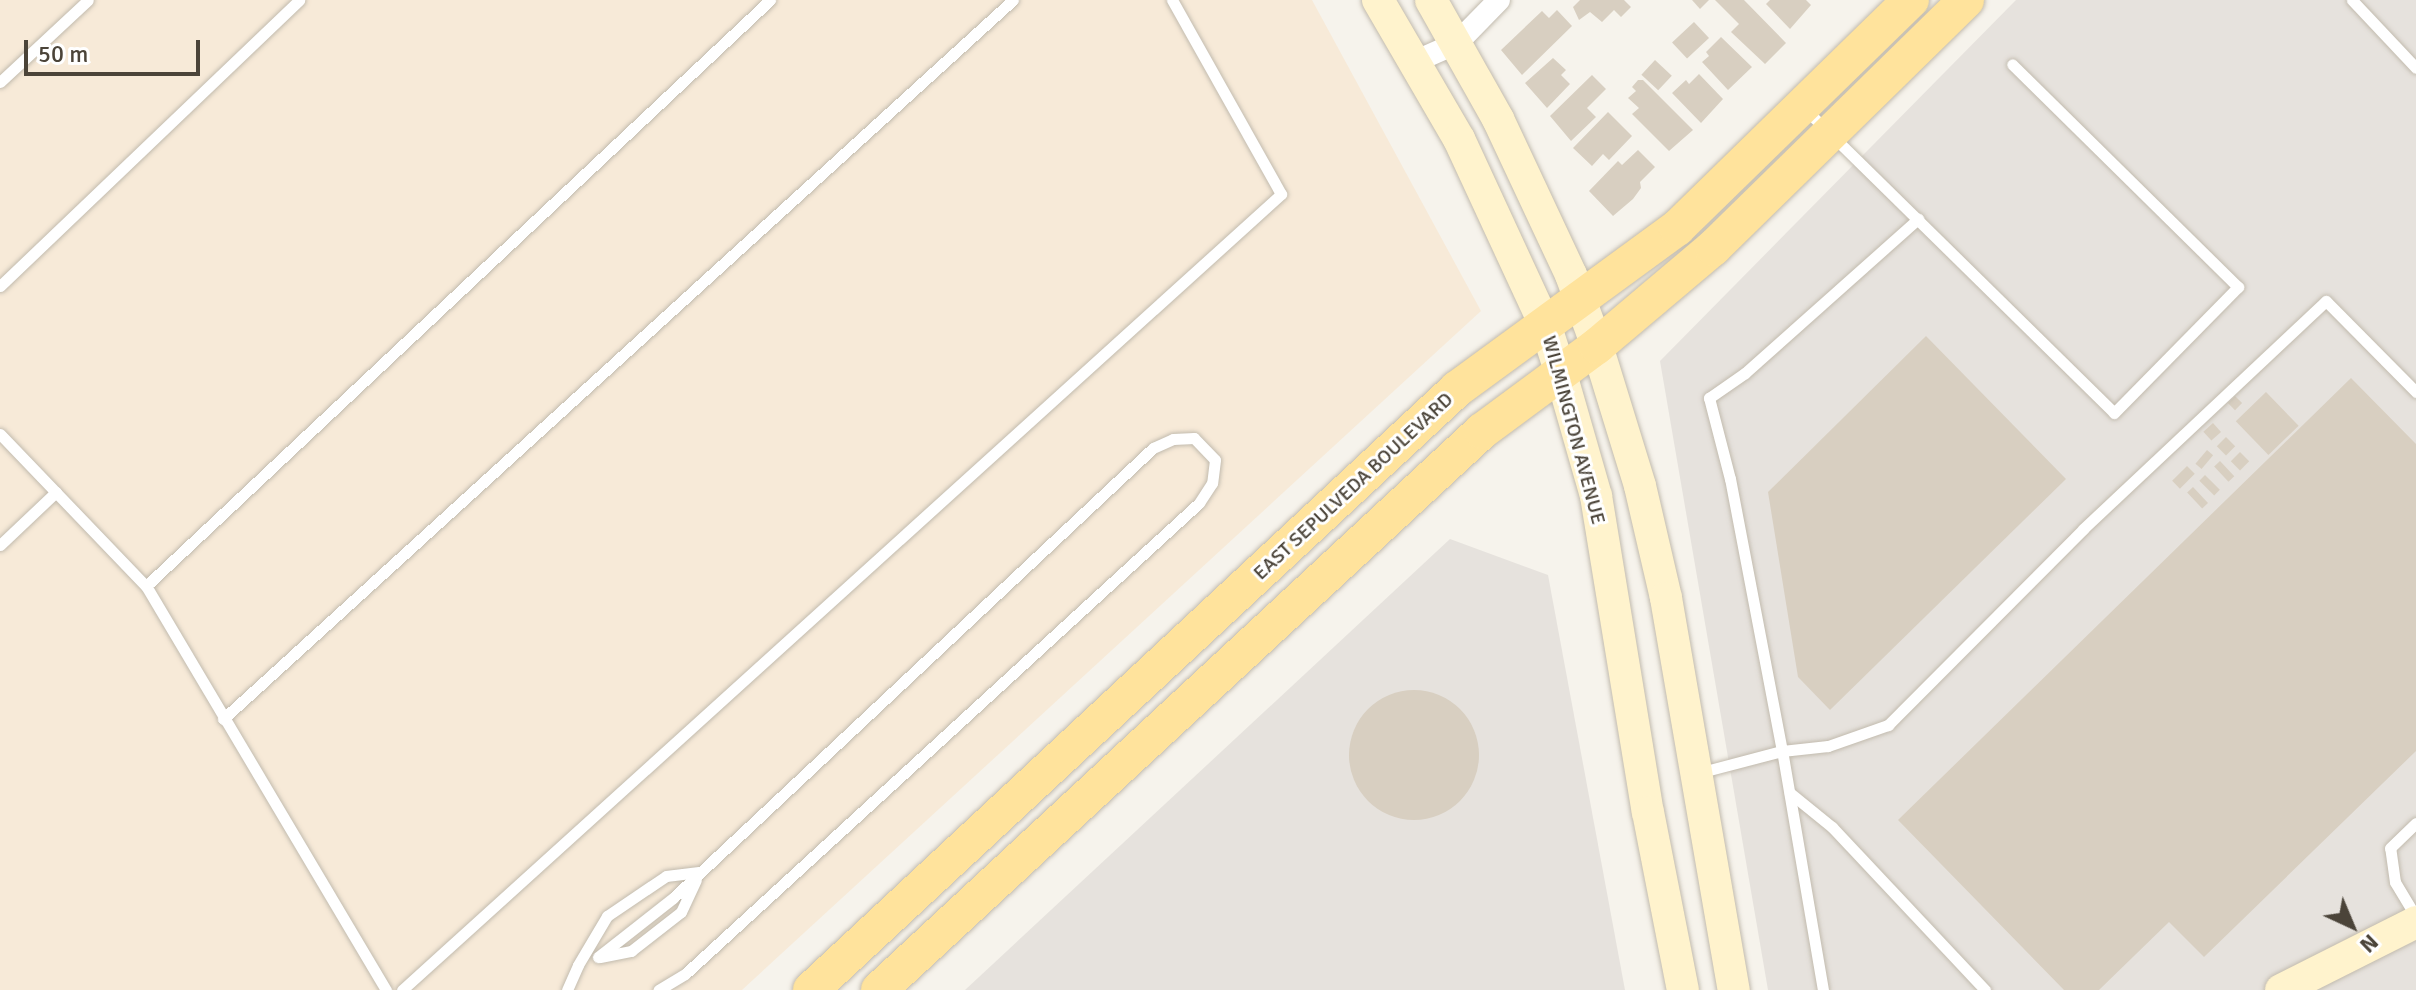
<!DOCTYPE html>
<style>
body{margin:0}
#map{position:relative;width:2416px;height:990px;overflow:hidden;background:#f6f3ec;font-family:Signika,sans-serif}
div>[style]{position:absolute}
.commercial>*{inset:0;background:#f7ead8}
.industrial>*{inset:0;background:#e6e2dd}
.building>*{inset:0;background:#d8cfc1;transform-origin:0 0}
.round{border-radius:50%}
.roads{filter:drop-shadow(0 0 2px #c2bbae) drop-shadow(0 0 2px #c2bbae)}
.lane>*{height:11px;margin:-5.5px;padding:0 5.5px;transform-origin:5.5px;border-radius:5.5px;background:#fff}
.street>*{height:22px;margin:-11px;padding:0 11px;transform-origin:11px;border-radius:11px;background:#fff}
.secondary>*{height:32px;margin:-16px;padding:0 16px;transform-origin:16px;border-radius:16px;background:#fff3cd}
.primary>*{height:36px;margin:-18px;padding:0 18px;transform-origin:18px;border-radius:18px;background:#ffe39c}
span{translate:-50% -50%;white-space:nowrap;text-align:center;line-height:1.15;-webkit-text-stroke:6px #fff;paint-order:stroke}
.street-label{font-size:20px;color:#4b4439}
.north{position:absolute;left:2312px;top:886px;width:80px;height:80px;-webkit-text-stroke:6px #fff;paint-order:stroke;rotate:136deg;font-size:22px;font-weight:700;line-height:32px;text-align:center;color:#4b4439}
.north::after{content:'';display:block;margin:auto;width:28px;height:36px;background:#4b4439;clip-path:polygon(50% 0,100% 100%,50% 72%,0 100%)}
.scale{position:absolute;left:24px;top:40px;width:176px;height:36px;box-sizing:border-box;border:4px solid #4b4439;border-top:0;padding-left:10px;font-size:24px;line-height:28px;white-space:nowrap;color:#4b4439;-webkit-text-stroke:6px #fff;paint-order:stroke}
</style>
<div id="map">
<div class="commercial">
<div style="clip-path:polygon(0 0,1312px 0,1481px 311px,742px 990px,0 990px)"></div>
</div>
<div class="industrial">
<div style="clip-path:polygon(2016px 0,2416px 0,2416px 990px,1768px 990px,1660px 361px)"></div>
<div style="clip-path:polygon(1450px 539px,1548px 575px,1625px 990px,965px 990px)"></div>
</div>
<div class="building">
<div style="clip-path:polygon(1580px 0,1624px 0,1631px 7px,1621px 17px,1614px 10px,1602px 22px,1590px 12px,1579px 20px,1573px 7px)"></div>
<div style="clip-path:polygon(1692px 0,1709px 0,1700px 9px)"></div>
<div style="clip-path:polygon(1715px 0,1744px 0,1786px 43px,1765px 64px,1731px 32px,1739px 24px)"></div>
<div style="clip-path:polygon(1770px 0,1806px 0,1811px 5px,1790px 29px,1766px 4px)"></div>
<div style="clip-path:polygon(1557px 10px,1572px 26px,1522px 75px,1501px 50px,1542px 11px,1549px 18px)"></div>
<div style="left:1694px;top:22px;width:22px;height:30px;rotate:47deg"></div>
<div style="clip-path:polygon(1721px 37px,1752px 67px,1728px 90px,1702px 62px,1709px 56px,1706px 52px)"></div>
<div style="clip-path:polygon(1553px 58px,1566px 70px,1561px 75px,1570px 84px,1547px 108px,1525px 83px)"></div>
<div style="left:1655px;top:60px;width:23px;height:20px;rotate:43deg"></div>
<div style="clip-path:polygon(1699px 74px,1723px 99px,1701px 123px,1672px 93px,1686px 80px,1689px 84px)"></div>
<div style="clip-path:polygon(1592px 75px,1606px 89px,1587px 108px,1596px 117px,1571px 141px,1550px 116px)"></div>
<div style="clip-path:polygon(1638px 80px,1643px 80px,1693px 130px,1669px 151px,1632px 114px,1639px 108px,1628px 98px,1636px 91px,1632px 87px)"></div>
<div style="clip-path:polygon(1608px 112px,1632px 136px,1609px 160px,1603px 154px,1592px 166px,1573px 148px)"></div>
<div style="clip-path:polygon(1638px 150px,1655px 167px,1640px 182px,1641px 188px,1633px 199px,1613px 216px,1589px 191px,1618px 161px,1622px 165px)"></div>
<div style="clip-path:polygon(1926px 336px,2066px 479px,1830px 710px,1798px 677px,1768px 492px)"></div>
<div style="clip-path:polygon(2351px 378px,2416px 444px,2416px 751px,2204px 957px,2169px 922px,2099px 990px,2064px 990px,1898px 820px)"></div>
<div style="left:2266px;top:392px;width:47px;height:42px;rotate:46deg"></div>
<div style="left:2235px;top:396px;width:10px;height:10px;rotate:45deg"></div>
<div style="left:2213px;top:423px;width:12px;height:13px;rotate:48deg"></div>
<div style="left:2226px;top:437px;width:13px;height:13px;rotate:45deg"></div>
<div style="left:2207px;top:450px;width:8px;height:18px;rotate:40deg"></div>
<div style="left:2240px;top:452px;width:13px;height:13px;rotate:45deg"></div>
<div style="left:2220px;top:461px;width:21px;height:8px;rotate:47deg"></div>
<div style="left:2187px;top:466px;width:11px;height:21px;rotate:45deg"></div>
<div style="left:2205px;top:475px;width:21px;height:8px;rotate:45deg"></div>
<div style="left:2193px;top:487px;width:22px;height:8px;rotate:47deg"></div>
<div class="round" style="left:1349px;top:690px;width:130px;height:130px"></div>
</div>
<div class="roads">
<div class="lane">
<div style="left:2352px;top:0;width:93px;rotate:46.7deg"></div>
<div style="left:0;top:82px;width:120px;rotate:-43deg"></div>
<div style="left:1805px;top:109px;width:433px;rotate:44.5deg"></div>
<div style="left:2114px;top:413px;width:177px;rotate:-45.5deg"></div>
<div style="left:2238px;top:287px;width:317px;rotate:-135.4deg"></div>
<div style="left:0;top:286px;width:414px;rotate:-43.7deg"></div>
<div style="left:0;top:434px;width:211px;rotate:46.2deg"></div>
<div style="left:0;top:545px;width:77px;rotate:-43.4deg"></div>
<div style="left:223px;top:719px;width:1068px;rotate:-42.31deg"></div>
<div style="left:1698px;top:773px;width:87px;rotate:-14.7deg"></div>
<div style="left:1782px;top:751px;width:277px;rotate:-100.8deg"></div>
<div style="left:1730px;top:479px;width:84px;rotate:-104.5deg"></div>
<div style="left:1709px;top:398px;width:44px;rotate:-34.8deg"></div>
<div style="left:1745px;top:373px;width:232px;rotate:-41.7deg"></div>
<div style="left:1790px;top:793px;width:54px;rotate:39deg"></div>
<div style="left:1832px;top:827px;width:224px;rotate:46.8deg"></div>
<div style="left:2416px;top:917px;width:41px;rotate:-121deg"></div>
<div style="left:2395px;top:882px;width:34px;rotate:-98deg"></div>
<div style="left:2390px;top:848px;width:36px;rotate:-44deg"></div>
<div style="left:598px;top:957px;width:95px;rotate:-38.2deg"></div>
<div style="left:673px;top:898px;width:658px;rotate:-43.15deg"></div>
<div style="left:1153px;top:448px;width:22px;rotate:-24deg"></div>
<div style="left:1173px;top:439px;width:21px;rotate:-3deg"></div>
<div style="left:1194px;top:438px;width:30px;rotate:46deg"></div>
<div style="left:1215px;top:460px;width:23px;rotate:97deg"></div>
<div style="left:1212px;top:483px;width:24px;rotate:123deg"></div>
<div style="left:1199px;top:503px;width:697px;rotate:137.5deg"></div>
<div style="left:685px;top:974px;width:31px;rotate:149deg"></div>
<div style="left:600px;top:957px;width:32px;rotate:-11deg"></div>
<div style="left:631px;top:951px;width:63px;rotate:-38deg"></div>
<div style="left:681px;top:912px;width:35px;rotate:-65deg"></div>
<div style="left:386px;top:990px;width:470px;rotate:-120.7deg"></div>
<div style="left:146px;top:586px;width:856px;rotate:-43.2deg"></div>
<div style="left:402px;top:990px;width:1186px;rotate:-42.16deg"></div>
<div style="left:1281px;top:194px;width:223px;rotate:-119.3deg"></div>
<div style="left:567px;top:990px;width:27px;rotate:-66deg"></div>
<div style="left:578px;top:965px;width:57px;rotate:-59.4deg"></div>
<div style="left:607px;top:916px;width:71px;rotate:-34.1deg"></div>
<div style="left:666px;top:876px;width:33px;rotate:-7deg"></div>
<div style="left:1823px;top:990px;width:242px;rotate:-99.7deg"></div>
<div style="left:1782px;top:751px;width:46px;rotate:-6.2deg"></div>
<div style="left:1828px;top:746px;width:64px;rotate:-19.3deg"></div>
<div style="left:1888px;top:725px;width:276px;rotate:-45.1deg"></div>
<div style="left:2083px;top:529px;width:333px;rotate:-43.2deg"></div>
<div style="left:2326px;top:301px;width:128px;rotate:45.3deg"></div>
</div>
<div class="street">
<div style="left:1414px;top:62px;width:47px;rotate:-23.8deg"></div>
<div style="left:1457px;top:43px;width:60px;rotate:-45.7deg"></div>
</div>
<div class="secondary">
<div style="left:1378px;top:0;width:161px;rotate:59.8deg"></div>
<div style="left:1459px;top:139px;width:207px;rotate:65.2deg"></div>
<div style="left:1546px;top:327px;width:49px;rotate:72.3deg"></div>
<div style="left:1561px;top:374px;width:127px;rotate:74deg"></div>
<div style="left:1596px;top:496px;width:320px;rotate:80.7deg"></div>
<div style="left:1648px;top:812px;width:181px;rotate:78.9deg"></div>
<div style="left:1431px;top:0;width:137px;rotate:60.6deg"></div>
<div style="left:1498px;top:119px;width:172px;rotate:64.9deg"></div>
<div style="left:1571px;top:275px;width:76px;rotate:69.9deg"></div>
<div style="left:1597px;top:346px;width:146px;rotate:72.9deg"></div>
<div style="left:1640px;top:486px;width:115px;rotate:76.9deg"></div>
<div style="left:1666px;top:598px;width:398px;rotate:80.2deg"></div>
<div style="left:2281px;top:990px;width:151px;rotate:-26.7deg"></div>
</div>
<div class="primary">
<div style="left:811px;top:990px;width:882px;rotate:-42.93deg"></div>
<div style="left:1457px;top:389px;width:273px;rotate:-36.2deg"></div>
<div style="left:1677px;top:228px;width:327px;rotate:-44.3deg"></div>
<div style="left:879px;top:990px;width:822px;rotate:-42.83deg"></div>
<div style="left:1482px;top:431px;width:143px;rotate:-36.5deg"></div>
<div style="left:1597px;top:346px;width:152px;rotate:-40.2deg"></div>
<div style="left:1713px;top:248px;width:354px;rotate:-44.4deg"></div>
</div>
</div>
<div class="street-label">
<span style="left:1574px;top:430px;rotate:75deg">WILMINGTON AVENUE</span>
<span style="left:1353px;top:486px;rotate:-43deg">EAST SEPULVEDA BOULEVARD</span>
</div>
<div class="north">N</div>
<div class="scale">50 m</div>
</div>
